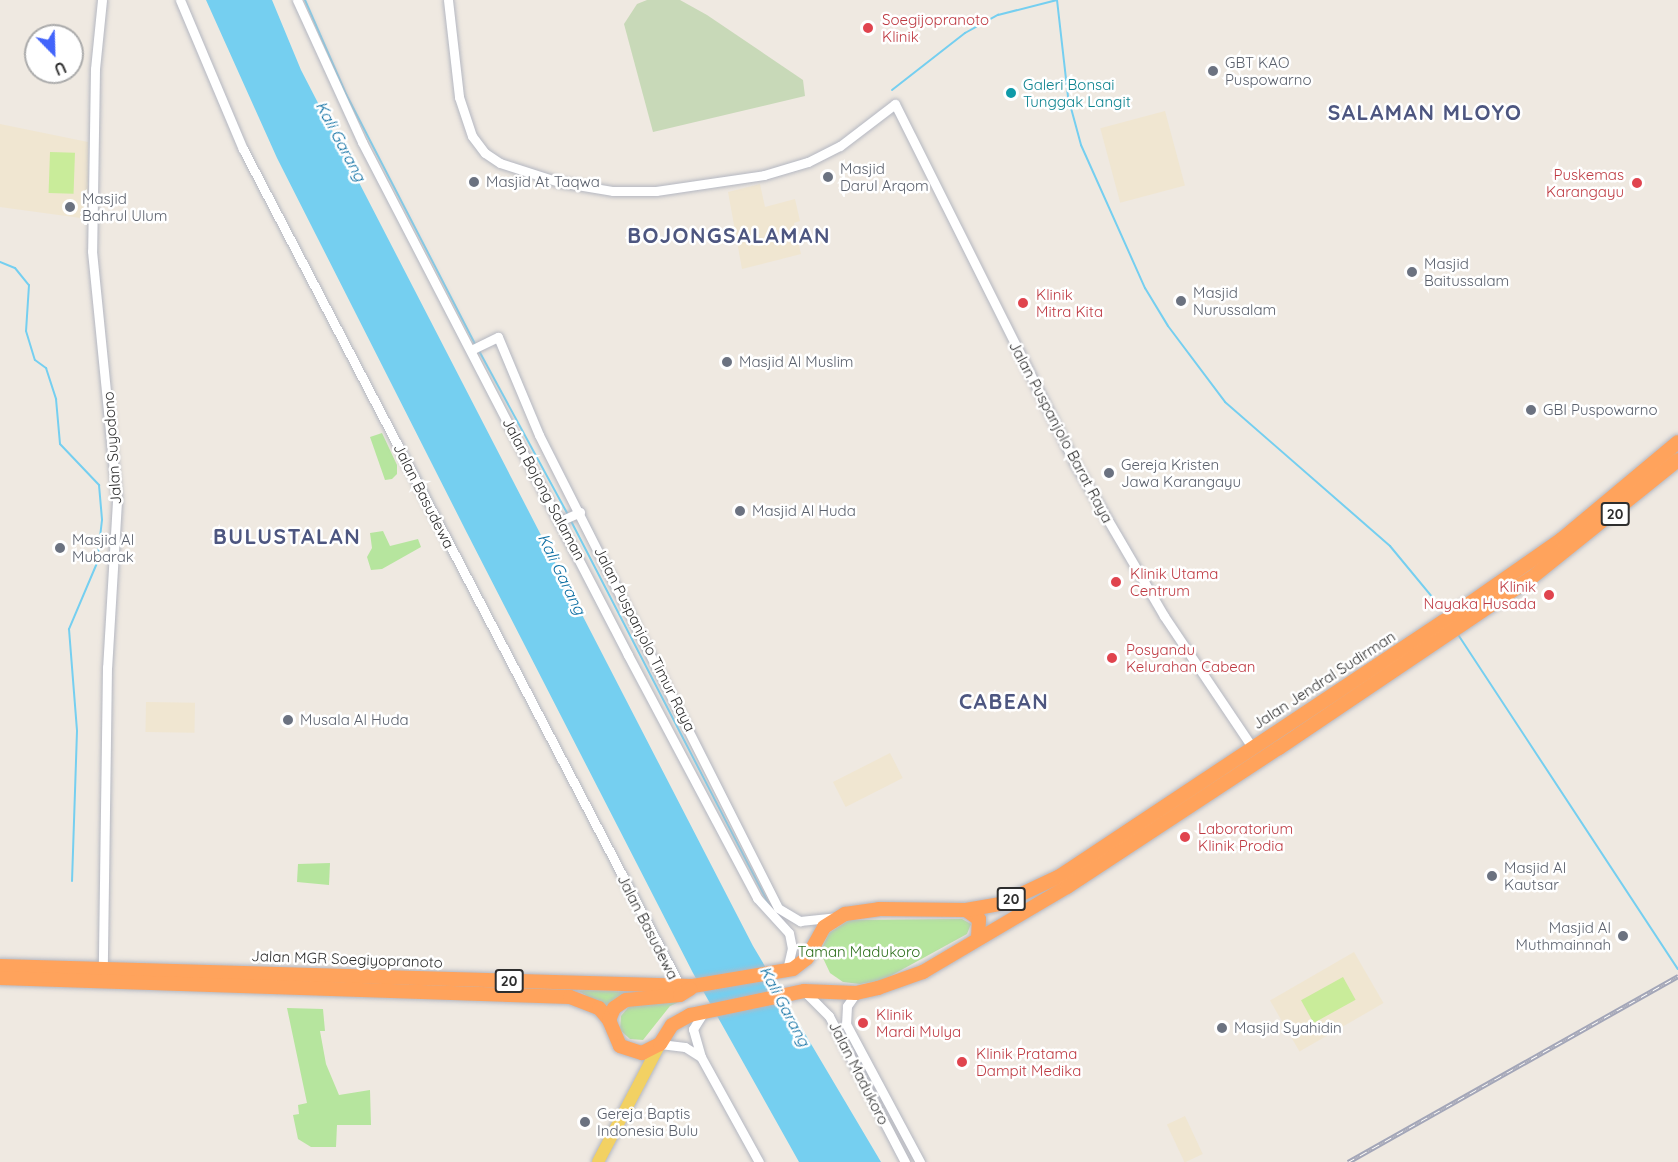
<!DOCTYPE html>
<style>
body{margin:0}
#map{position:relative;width:1678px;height:1162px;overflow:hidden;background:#efe9e1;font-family:Quicksand,sans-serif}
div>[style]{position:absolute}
.education>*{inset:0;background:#f0e6d1;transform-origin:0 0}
.green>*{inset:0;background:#b6e59e}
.cemetery>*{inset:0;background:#c8d9b8}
.pitch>*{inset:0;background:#c9ec9a;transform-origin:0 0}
.water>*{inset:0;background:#75cff0}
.stream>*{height:2px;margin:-1px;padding:0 1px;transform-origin:1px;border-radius:1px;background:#75cff0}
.roads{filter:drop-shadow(0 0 2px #b4b7c1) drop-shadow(0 0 2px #b4b7c1)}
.minor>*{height:9px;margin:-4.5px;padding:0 4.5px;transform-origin:4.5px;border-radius:4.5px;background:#fff}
.major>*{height:12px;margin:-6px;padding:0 6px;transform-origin:6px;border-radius:6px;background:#f2d163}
.highway>*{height:14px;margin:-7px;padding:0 7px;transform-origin:7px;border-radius:7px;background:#ffa35c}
.rail>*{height:4.5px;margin-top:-2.25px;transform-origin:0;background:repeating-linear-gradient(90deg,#fff 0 7px,#a3a6b8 0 14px);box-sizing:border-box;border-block:2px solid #a3a6b8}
.dots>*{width:16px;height:16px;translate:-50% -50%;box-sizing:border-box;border:3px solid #fff;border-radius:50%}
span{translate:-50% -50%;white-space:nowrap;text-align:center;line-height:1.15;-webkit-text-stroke:5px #fff;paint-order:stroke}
.shield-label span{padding:2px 4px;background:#fff;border:2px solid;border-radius:4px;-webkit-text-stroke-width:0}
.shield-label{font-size:14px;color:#2e2e2e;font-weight:700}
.health-label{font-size:15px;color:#be3a42}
.left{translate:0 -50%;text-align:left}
.right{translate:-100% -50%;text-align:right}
.worship-label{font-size:15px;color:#5b616d}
.culture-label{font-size:15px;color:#0d838f}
.street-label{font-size:15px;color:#2e2e2e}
.park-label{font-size:15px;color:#2c6e1b}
.water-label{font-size:16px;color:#0d6fa3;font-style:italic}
.district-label{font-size:21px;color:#4d5680;font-weight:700;letter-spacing:1.5px}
.north{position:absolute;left:24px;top:24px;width:60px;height:60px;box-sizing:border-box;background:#fff;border:2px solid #ababab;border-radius:50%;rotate:157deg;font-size:16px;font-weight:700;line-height:24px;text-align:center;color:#2e2e2e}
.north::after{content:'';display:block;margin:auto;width:21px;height:27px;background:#4264fb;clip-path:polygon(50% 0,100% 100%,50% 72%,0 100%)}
</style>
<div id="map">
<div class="education">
<div style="left:1165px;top:111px;width:77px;height:67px;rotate:75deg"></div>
<div style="clip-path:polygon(0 124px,88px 142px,88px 219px,0 207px)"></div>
<div style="clip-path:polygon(760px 184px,765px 207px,795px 199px,800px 221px,794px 223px,801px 254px,742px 269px,728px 192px)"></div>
<div style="left:146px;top:702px;width:49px;height:30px;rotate:1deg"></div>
<div style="left:890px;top:753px;width:28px;height:64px;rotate:63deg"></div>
<div style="left:1354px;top:952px;width:59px;height:97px;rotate:60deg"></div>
<div style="left:1185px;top:1116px;width:42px;height:20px;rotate:65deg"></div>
</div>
<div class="green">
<div style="clip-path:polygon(382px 433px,397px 465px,397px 474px,392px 479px,385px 480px,370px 437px)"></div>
<div style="clip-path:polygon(383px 531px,390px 546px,418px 539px,421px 547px,382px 569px,371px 570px,367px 557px,372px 548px,370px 533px)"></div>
<div style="clip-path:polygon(330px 863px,329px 885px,297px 882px,298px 864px)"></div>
<div style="clip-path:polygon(962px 919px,971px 924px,967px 934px,883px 980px,860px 984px,843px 982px,830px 973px,823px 958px,822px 948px,829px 933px,849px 920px)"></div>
<div style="clip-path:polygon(579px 991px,584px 990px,638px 992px,609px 1010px)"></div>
<div style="clip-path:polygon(686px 999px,670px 1006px,643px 1040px,630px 1039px,620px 1030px,621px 1016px,631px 1004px)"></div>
<div style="clip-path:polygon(287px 1008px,323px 1009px,325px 1031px,320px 1031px,326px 1064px,339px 1095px,370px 1090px,371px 1125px,337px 1125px,336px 1147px,311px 1147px,298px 1139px,293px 1115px,299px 1114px,298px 1105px,307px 1103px)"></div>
</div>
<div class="cemetery">
<div style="clip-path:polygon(647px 0,680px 0,707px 15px,803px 80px,805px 96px,653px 132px,624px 24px,637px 4px)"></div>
</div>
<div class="pitch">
<div style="left:50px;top:152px;width:25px;height:41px;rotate:2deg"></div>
<div style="left:1343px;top:977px;width:26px;height:48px;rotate:61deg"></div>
</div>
<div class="water">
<div style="clip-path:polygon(206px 0,272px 0,301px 70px,753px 946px,881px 1162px,799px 1162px,693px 973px,467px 533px,277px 158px)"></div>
</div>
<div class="stream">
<div style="left:305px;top:0;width:103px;rotate:66.4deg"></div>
<div style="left:346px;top:94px;width:281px;rotate:62.7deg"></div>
<div style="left:892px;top:90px;width:93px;rotate:-38deg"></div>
<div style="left:965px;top:33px;width:38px;rotate:-29deg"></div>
<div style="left:998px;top:15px;width:61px;rotate:-14.3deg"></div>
<div style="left:1057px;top:0;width:98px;rotate:83.5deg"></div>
<div style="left:1068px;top:97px;width:50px;rotate:74.8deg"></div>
<div style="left:1081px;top:145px;width:157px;rotate:65.9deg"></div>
<div style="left:1145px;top:288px;width:44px;rotate:58.8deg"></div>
<div style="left:1168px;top:326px;width:95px;rotate:53.1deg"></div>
<div style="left:1225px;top:402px;width:219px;rotate:41.1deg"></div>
<div style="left:1390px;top:546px;width:89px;rotate:50.4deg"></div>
<div style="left:0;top:262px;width:16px;rotate:22deg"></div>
<div style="left:15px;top:268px;width:22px;rotate:51deg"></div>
<div style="left:29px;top:285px;width:46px;rotate:93.7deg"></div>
<div style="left:26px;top:331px;width:30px;rotate:73deg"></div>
<div style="left:35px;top:360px;width:14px;rotate:36deg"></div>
<div style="left:46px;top:368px;width:33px;rotate:72deg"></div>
<div style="left:56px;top:399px;width:45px;rotate:84.9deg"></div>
<div style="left:60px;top:444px;width:57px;rotate:46.4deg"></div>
<div style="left:99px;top:485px;width:35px;rotate:85deg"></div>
<div style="left:102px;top:520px;width:43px;rotate:96.6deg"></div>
<div style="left:97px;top:563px;width:72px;rotate:113deg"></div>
<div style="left:69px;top:629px;width:102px;rotate:85.5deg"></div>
<div style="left:77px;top:731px;width:150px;rotate:91.9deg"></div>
<div style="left:478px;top:349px;width:189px;rotate:61.5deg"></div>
<div style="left:571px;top:521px;width:432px;rotate:62.7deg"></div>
<div style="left:1457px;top:633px;width:402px;rotate:56.7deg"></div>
</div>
<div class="roads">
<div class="minor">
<div style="left:102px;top:0;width:69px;rotate:95.8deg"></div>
<div style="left:95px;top:69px;width:182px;rotate:90.9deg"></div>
<div style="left:92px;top:251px;width:251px;rotate:84.3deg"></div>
<div style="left:117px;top:501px;width:166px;rotate:93.4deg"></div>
<div style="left:107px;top:667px;width:301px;rotate:90.8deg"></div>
<div style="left:180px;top:0;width:162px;rotate:67.1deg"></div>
<div style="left:243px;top:149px;width:944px;rotate:62.43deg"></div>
<div style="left:297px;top:0;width:156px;rotate:65.4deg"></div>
<div style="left:362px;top:142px;width:578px;rotate:62.59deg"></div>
<div style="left:628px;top:655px;width:275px;rotate:62deg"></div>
<div style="left:757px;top:898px;width:47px;rotate:47.6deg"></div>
<div style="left:789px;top:933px;width:15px;rotate:79deg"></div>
<div style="left:792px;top:948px;width:23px;rotate:103deg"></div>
<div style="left:448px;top:0;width:98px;rotate:83.5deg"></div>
<div style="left:459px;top:97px;width:41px;rotate:71.6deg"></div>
<div style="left:472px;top:136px;width:21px;rotate:53deg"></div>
<div style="left:485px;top:153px;width:18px;rotate:34deg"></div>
<div style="left:500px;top:163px;width:62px;rotate:17.9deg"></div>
<div style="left:559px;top:182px;width:55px;rotate:9.5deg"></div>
<div style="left:613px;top:191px;width:43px"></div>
<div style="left:656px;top:191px;width:109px;rotate:-8.4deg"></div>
<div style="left:764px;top:175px;width:46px;rotate:-16.5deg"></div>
<div style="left:808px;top:162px;width:36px;rotate:-27deg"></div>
<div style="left:840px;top:146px;width:69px;rotate:-37.4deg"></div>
<div style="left:895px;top:104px;width:400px;rotate:63.4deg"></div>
<div style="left:1074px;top:462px;width:178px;rotate:59.7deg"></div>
<div style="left:1164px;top:616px;width:158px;rotate:56.1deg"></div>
<div style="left:471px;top:350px;width:30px;rotate:-26deg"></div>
<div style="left:498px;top:337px;width:106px;rotate:67.3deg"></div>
<div style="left:539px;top:435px;width:530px;rotate:63.19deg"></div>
<div style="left:778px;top:908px;width:26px;rotate:31deg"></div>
<div style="left:800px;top:921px;width:36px;rotate:-6deg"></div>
<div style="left:560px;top:521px;width:22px;rotate:-24deg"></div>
<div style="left:805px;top:992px;width:34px;rotate:45deg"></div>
<div style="left:829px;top:1016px;width:165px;rotate:62.5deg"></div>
<div style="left:856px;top:993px;width:16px;rotate:125deg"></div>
<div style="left:847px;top:1006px;width:18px;rotate:93deg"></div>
<div style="left:846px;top:1024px;width:157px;rotate:61.8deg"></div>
<div style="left:703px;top:1013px;width:19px;rotate:122deg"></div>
<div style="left:693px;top:1029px;width:29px;rotate:74deg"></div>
<div style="left:701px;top:1057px;width:120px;rotate:61.1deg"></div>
<div style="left:660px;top:1044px;width:25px;rotate:7deg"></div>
<div style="left:685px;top:1047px;width:19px;rotate:32deg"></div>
</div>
<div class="major">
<div style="left:598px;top:1162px;width:133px;rotate:-62.3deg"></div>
</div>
<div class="highway">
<div style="left:966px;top:910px;width:16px;rotate:35deg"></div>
<div style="left:979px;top:919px;width:19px;rotate:93deg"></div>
<div style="left:0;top:966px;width:693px;rotate:1.65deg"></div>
<div style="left:693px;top:986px;width:101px;rotate:-9.6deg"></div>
<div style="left:793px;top:969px;width:18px;rotate:-38deg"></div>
<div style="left:807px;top:958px;width:35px;rotate:-61deg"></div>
<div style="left:824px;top:927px;width:25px;rotate:-32deg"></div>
<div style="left:845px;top:914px;width:34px;rotate:-8deg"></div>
<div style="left:879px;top:909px;width:87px;rotate:0.7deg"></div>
<div style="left:966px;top:910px;width:35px;rotate:-10deg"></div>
<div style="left:1000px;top:904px;width:66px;rotate:-25deg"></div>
<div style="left:1060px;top:876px;width:460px;rotate:-33.6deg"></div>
<div style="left:1443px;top:622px;width:145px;rotate:-34.9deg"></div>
<div style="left:1562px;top:539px;width:151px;rotate:-39.9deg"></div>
<div style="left:0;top:978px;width:570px;rotate:1.91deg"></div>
<div style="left:570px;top:997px;width:31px;rotate:21deg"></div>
<div style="left:599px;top:1008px;width:16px;rotate:50deg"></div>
<div style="left:609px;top:1020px;width:28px;rotate:67deg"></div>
<div style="left:620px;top:1046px;width:23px;rotate:18deg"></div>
<div style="left:642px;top:1053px;width:20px;rotate:-27deg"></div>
<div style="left:660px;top:1044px;width:22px;rotate:-58deg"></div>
<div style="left:672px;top:1025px;width:21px;rotate:-29deg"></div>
<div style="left:690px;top:1015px;width:116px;rotate:-11.9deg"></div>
<div style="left:804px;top:991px;width:52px;rotate:2.2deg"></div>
<div style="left:856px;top:993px;width:23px;rotate:-13deg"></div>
<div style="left:878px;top:988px;width:48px;rotate:-19.6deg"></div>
<div style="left:923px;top:972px;width:167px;rotate:-30.6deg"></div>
<div style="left:1067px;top:887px;width:254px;rotate:-33.3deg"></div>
<div style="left:1279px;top:748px;width:303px;rotate:-34deg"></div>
<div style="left:1530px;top:579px;width:190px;rotate:-38.8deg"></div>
<div style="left:609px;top:1020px;width:13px;rotate:-67deg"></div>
<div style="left:614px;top:1008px;width:14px;rotate:-34deg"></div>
<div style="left:626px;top:1000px;width:54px;rotate:-5.3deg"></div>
<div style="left:680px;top:995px;width:12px;rotate:-31deg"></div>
</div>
</div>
<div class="rail">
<div style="left:1348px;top:1162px;width:379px;rotate:-29.4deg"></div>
</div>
<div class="dots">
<div style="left:868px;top:28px;background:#e0444e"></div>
<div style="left:1213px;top:71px;background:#6b7280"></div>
<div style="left:1011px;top:93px;background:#0f9aa8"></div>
<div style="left:828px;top:177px;background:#6b7280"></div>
<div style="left:474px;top:182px;background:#6b7280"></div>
<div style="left:1637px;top:183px;background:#e0444e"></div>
<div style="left:70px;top:207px;background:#6b7280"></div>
<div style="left:1412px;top:272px;background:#6b7280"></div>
<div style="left:1181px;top:301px;background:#6b7280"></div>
<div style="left:1023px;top:303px;background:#e0444e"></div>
<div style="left:727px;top:362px;background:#6b7280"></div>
<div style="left:1531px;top:410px;background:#6b7280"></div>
<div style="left:1109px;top:473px;background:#6b7280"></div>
<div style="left:740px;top:511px;background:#6b7280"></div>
<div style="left:60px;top:548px;background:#6b7280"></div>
<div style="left:1116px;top:582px;background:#e0444e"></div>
<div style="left:1549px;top:595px;background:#e0444e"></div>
<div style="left:1112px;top:658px;background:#e0444e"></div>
<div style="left:288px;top:720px;background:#6b7280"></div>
<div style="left:1185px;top:837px;background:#e0444e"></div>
<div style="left:1492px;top:876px;background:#6b7280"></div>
<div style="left:1623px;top:936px;background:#6b7280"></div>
<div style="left:863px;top:1023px;background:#e0444e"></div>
<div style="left:1222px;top:1028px;background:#6b7280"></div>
<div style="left:962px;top:1062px;background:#e0444e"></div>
<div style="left:585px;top:1122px;background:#6b7280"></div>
</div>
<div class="shield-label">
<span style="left:1615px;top:514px">20</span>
<span style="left:1011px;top:899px">20</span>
<span style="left:509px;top:981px">20</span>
</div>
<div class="health-label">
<span class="left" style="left:882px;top:28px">Soegijopranoto<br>Klinik</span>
<span class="right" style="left:1624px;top:183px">Puskemas<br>Karangayu</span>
<span class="left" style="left:1036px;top:303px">Klinik<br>Mitra Kita</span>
<span class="left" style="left:1130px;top:582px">Klinik Utama<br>Centrum</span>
<span class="right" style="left:1536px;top:595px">Klinik<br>Nayaka Husada</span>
<span class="left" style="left:1126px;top:658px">Posyandu<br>Kelurahan Cabean</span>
<span class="left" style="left:1198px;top:837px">Laboratorium<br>Klinik Prodia</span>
<span class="left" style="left:876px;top:1023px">Klinik<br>Mardi Mulya</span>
<span class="left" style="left:976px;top:1062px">Klinik Pratama<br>Dampit Medika</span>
</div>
<div class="worship-label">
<span class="left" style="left:1225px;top:71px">GBT KAO<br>Puspowarno</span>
<span class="left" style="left:840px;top:177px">Masjid<br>Darul Arqom</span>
<span class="left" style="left:486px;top:182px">Masjid At Taqwa</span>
<span class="left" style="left:82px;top:207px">Masjid<br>Bahrul Ulum</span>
<span class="left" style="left:1424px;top:272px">Masjid<br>Baitussalam</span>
<span class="left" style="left:1193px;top:301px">Masjid<br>Nurussalam</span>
<span class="left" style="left:739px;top:362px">Masjid Al Muslim</span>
<span class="left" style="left:1543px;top:410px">GBI Puspowarno</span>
<span class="left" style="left:1121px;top:473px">Gereja Kristen<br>Jawa Karangayu</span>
<span class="left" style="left:752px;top:511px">Masjid Al Huda</span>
<span class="left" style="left:72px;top:548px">Masjid Al<br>Mubarak</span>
<span class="left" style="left:300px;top:720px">Musala Al Huda</span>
<span class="left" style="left:1504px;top:876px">Masjid Al<br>Kautsar</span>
<span class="right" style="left:1611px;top:936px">Masjid Al<br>Muthmainnah</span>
<span class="left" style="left:1234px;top:1028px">Masjid Syahidin</span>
<span class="left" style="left:597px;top:1122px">Gereja Baptis<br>Indonesia Bulu</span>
</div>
<div class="culture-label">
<span class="left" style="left:1023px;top:93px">Galeri Bonsai<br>Tunggak Langit</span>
</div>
<div class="street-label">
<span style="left:1061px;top:432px;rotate:62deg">Jalan Puspanjolo Barat Raya</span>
<span style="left:112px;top:448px;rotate:-94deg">Jalan Suyodono</span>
<span style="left:544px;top:489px;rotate:62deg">Jalan Bojong Salaman</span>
<span style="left:424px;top:496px;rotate:63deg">Jalan Basudewa</span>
<span style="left:645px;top:639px;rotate:63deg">Jalan Puspanjolo Timur Raya</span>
<span style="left:1324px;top:680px;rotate:-33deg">Jalan Jendral Sudirman</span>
<span style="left:648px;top:927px;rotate:63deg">Jalan Basudewa</span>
<span style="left:347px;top:959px;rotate:2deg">Jalan MGR Soegiyopranoto</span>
<span style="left:859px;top:1073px;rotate:63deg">Jalan Madukoro</span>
</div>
<div class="park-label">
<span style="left:859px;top:952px">Taman Madukoro</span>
</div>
<div class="water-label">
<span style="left:341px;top:141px;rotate:62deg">Kali Garang</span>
<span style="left:562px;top:574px;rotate:64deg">Kali Garang</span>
<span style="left:785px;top:1006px;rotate:62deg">Kali Garang</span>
</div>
<div class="district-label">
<span style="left:1425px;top:112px">SALAMAN MLOYO</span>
<span style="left:729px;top:235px">BOJONGSALAMAN</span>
<span style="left:287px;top:536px">BULUSTALAN</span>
<span style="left:1004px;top:701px">CABEAN</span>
</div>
<div class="north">U</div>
</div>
